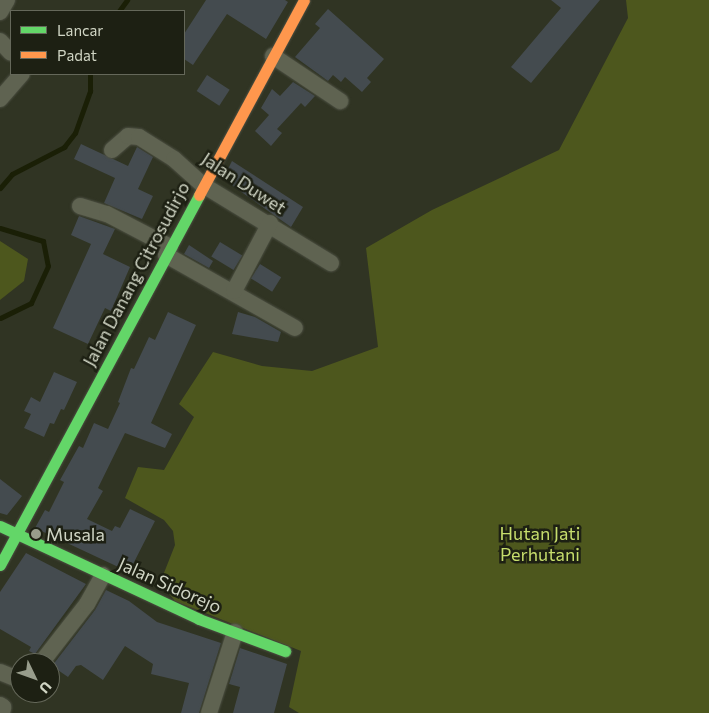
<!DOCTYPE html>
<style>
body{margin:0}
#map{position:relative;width:709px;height:713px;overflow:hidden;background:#303423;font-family:Commissioner,sans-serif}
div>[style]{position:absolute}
.green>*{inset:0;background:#4d571d}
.stream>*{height:5px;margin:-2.5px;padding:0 2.5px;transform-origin:2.5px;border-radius:2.5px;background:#1a1f06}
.building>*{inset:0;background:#444b4f;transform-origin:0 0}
.roads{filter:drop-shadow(0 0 1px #4c4f42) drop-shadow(0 0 1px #4c4f42)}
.street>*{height:16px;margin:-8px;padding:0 8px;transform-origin:8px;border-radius:8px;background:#5f6351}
.fast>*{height:11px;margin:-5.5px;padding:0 5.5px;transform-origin:5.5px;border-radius:5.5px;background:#63d668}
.slow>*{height:11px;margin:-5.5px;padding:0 5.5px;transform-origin:5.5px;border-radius:5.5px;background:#ff974d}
.dots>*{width:14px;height:14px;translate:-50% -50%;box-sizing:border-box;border:2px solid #1d2013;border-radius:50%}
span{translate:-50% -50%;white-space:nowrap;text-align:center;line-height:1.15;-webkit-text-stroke:5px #1d2013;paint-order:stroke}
.street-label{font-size:18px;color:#d0d5c4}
.poi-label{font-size:18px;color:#d0d5c4}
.left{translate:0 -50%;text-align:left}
.park-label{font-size:18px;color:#c6dd6c}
.legend{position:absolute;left:10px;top:10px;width:175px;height:65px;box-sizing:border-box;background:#1d2013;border:1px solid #65685a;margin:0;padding:6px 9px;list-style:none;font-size:15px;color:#d0d5c4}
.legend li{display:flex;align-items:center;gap:10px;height:25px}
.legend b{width:25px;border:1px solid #65685a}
.north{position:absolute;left:10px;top:653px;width:50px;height:50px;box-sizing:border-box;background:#1d2013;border:1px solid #65685a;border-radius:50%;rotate:132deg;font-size:14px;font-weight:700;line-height:20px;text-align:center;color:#d0d5c4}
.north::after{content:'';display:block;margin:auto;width:18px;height:22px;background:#989d8c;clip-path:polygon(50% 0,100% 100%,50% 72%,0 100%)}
</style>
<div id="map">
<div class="green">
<div style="clip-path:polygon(626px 0,709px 0,709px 713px,299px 713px,289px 707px,301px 651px,175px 601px,160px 583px,175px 545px,173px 531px,164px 520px,125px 498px,138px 467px,164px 470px,194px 417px,179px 404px,213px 352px,262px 366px,312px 371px,378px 347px,366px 248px,432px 210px,559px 150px,628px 18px)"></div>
<div style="clip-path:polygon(0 241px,28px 259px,24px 281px,0 300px)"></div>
</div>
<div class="stream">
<div style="left:119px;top:11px;width:14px;rotate:-54deg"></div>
<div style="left:0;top:188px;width:18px;rotate:-49deg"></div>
<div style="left:12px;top:174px;width:59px;rotate:-27.4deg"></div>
<div style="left:64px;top:147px;width:18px;rotate:-52deg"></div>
<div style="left:75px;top:133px;width:45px;rotate:-70.3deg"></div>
<div style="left:90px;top:91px;width:17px;rotate:-90deg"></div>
<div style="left:0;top:228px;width:45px;rotate:16.8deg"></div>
<div style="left:43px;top:241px;width:25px;rotate:79deg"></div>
<div style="left:48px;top:266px;width:41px;rotate:114.7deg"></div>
<div style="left:31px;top:303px;width:34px;rotate:154deg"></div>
</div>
<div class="building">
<div style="clip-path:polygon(206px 0,285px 0,288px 2px,266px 39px,227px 14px,193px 65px,184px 59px,184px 34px)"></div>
<div style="clip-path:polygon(551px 0,600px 0,531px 83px,511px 67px,561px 8px)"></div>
<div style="clip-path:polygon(328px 9px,384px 59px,367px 78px,371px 82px,362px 92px,345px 77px,341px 82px,333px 75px,328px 81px,295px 57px,320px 28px,315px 24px)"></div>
<div style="left:207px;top:75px;width:27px;height:19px;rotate:33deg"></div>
<div style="clip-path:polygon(293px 82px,315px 96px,305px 107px,301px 103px,277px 129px,282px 133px,271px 146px,255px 131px,269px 115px,261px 108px,272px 89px,280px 96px)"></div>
<div style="clip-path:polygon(81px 144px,128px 166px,137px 147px,153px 157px,138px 189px,153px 196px,142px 219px,104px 203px,115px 178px,74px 159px)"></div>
<div style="clip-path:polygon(232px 161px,303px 207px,291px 227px,223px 179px)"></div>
<div style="clip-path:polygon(79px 216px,115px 229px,103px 254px,130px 267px,111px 311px,105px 308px,88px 344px,53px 328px,91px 244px,71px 235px)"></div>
<div style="left:220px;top:242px;width:26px;height:17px;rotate:31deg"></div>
<div style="clip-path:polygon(189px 245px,213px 261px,209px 268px,184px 254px)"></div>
<div style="left:260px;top:264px;width:25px;height:17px;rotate:32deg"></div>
<div style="clip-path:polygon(168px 312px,196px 325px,151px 423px,172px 434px,165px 448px,125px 433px,98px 488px,103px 491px,87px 519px,112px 531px,115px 526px,120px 528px,130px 509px,155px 521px,129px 572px,35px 528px,45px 510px,49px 512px,64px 482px,60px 480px,79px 446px,83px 448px,94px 423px,108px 429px,120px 403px,118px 402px,131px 368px,134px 369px,149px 337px,155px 340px)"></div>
<div style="clip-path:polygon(238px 312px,255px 317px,281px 332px,278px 342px,232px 334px)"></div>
<div style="clip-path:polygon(54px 372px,77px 382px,64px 410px,61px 409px,54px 424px,50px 423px,44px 437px,24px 428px,31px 414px,24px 411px,31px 397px,40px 402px)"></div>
<div style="clip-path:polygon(0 479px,22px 496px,7px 515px,0 513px)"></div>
<div style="clip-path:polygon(26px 553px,86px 584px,35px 654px,29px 651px,31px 647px,0 629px,0 592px)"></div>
<div style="clip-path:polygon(106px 590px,129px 601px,157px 622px,221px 643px,199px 713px,181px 713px,189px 683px,151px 674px,153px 664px,125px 646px,103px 680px,81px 665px,76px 666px,68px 677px,52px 666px,95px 610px)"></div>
<div style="clip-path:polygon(240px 648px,287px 664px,274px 713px,233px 713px,240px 687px,229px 684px)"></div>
</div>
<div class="roads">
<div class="street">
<div style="left:0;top:12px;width:14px;rotate:-60deg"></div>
<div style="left:0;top:41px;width:16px;rotate:47deg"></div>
<div style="left:273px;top:56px;width:81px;rotate:33.9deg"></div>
<div style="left:0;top:99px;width:33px;rotate:-49deg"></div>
<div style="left:112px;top:150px;width:21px;rotate:-41deg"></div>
<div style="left:128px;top:136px;width:11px;rotate:5deg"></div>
<div style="left:139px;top:137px;width:41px;rotate:32.2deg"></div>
<div style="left:174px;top:159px;width:39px;rotate:42deg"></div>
<div style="left:203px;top:185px;width:150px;rotate:31.4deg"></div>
<div style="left:80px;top:206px;width:28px;rotate:17deg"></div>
<div style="left:107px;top:214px;width:71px;rotate:27.6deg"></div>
<div style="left:166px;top:255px;width:148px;rotate:29.5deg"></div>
<div style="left:234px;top:291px;width:77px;rotate:-62.1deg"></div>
<div style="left:41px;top:663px;width:75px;rotate:-52.1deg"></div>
<div style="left:87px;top:604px;width:33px;rotate:-61deg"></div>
<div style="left:0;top:672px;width:22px;rotate:22deg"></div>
<div style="left:0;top:705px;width:4px;rotate:34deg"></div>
<div style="left:3px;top:707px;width:6px;rotate:99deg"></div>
<div style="left:209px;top:713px;width:85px;rotate:-72.2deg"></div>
</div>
<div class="fast">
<div style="left:0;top:526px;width:220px;rotate:25deg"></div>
<div style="left:199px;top:619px;width:92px;rotate:20.4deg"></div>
<div style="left:0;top:565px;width:420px;rotate:-61.7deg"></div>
</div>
<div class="slow">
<div style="left:199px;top:195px;width:221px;rotate:-61.7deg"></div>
</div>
</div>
<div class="dots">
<div style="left:36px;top:534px;background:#989d8c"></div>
</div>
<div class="street-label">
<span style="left:244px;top:183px;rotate:33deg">Jalan Duwet</span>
<span style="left:136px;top:274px;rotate:-62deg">Jalan Danang Citrosudirjo</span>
<span style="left:170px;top:585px;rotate:24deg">Jalan Sidorejo</span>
</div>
<div class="poi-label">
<span class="left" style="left:46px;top:534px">Musala</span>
</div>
<div class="park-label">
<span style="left:540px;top:544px">Hutan Jati<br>Perhutani</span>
</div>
<ul class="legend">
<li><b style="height:6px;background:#63d668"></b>Lancar</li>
<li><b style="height:6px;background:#ff974d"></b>Padat</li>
</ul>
<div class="north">U</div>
</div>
